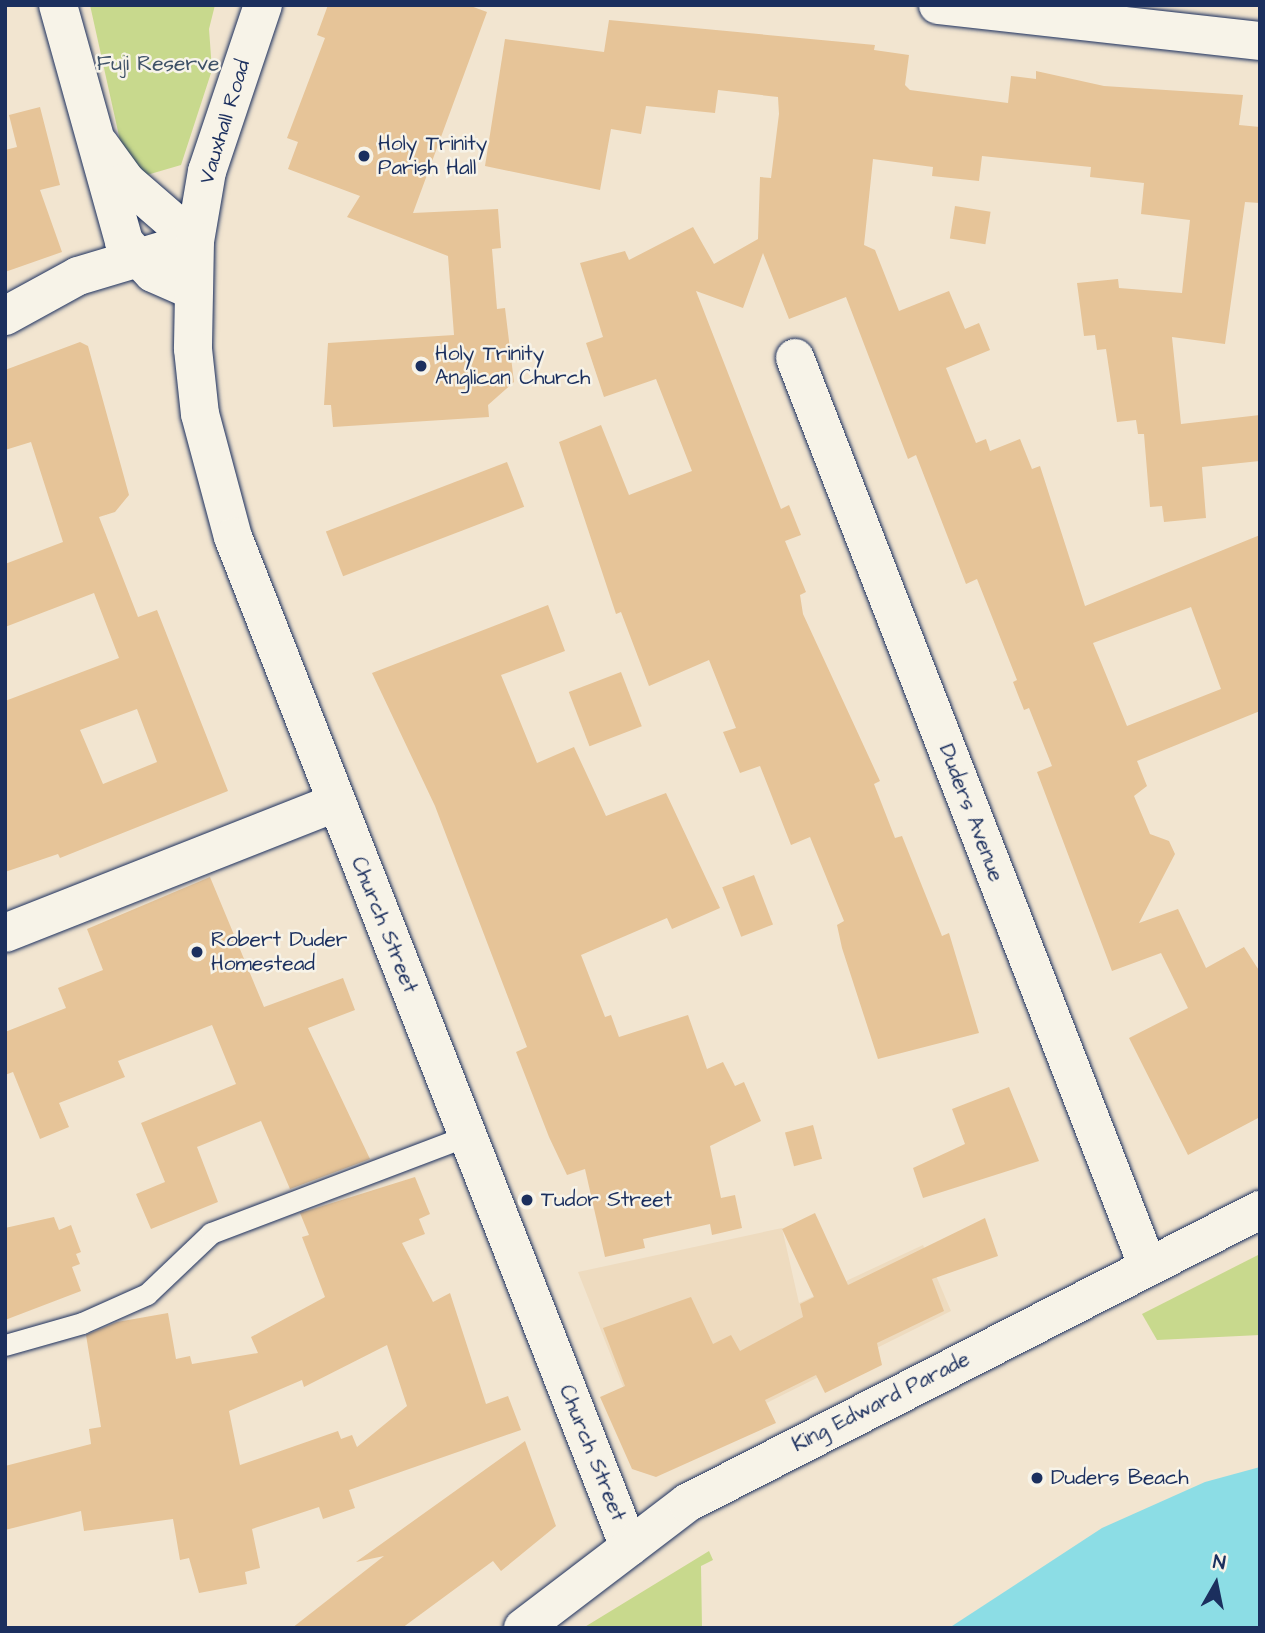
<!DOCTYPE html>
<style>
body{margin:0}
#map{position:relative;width:1265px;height:1633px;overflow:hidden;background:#f2e5d0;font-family:"Architects Daughter",sans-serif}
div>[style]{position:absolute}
.built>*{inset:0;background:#eedbbf}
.green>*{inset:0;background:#c8d98d}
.water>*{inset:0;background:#8cdde5}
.building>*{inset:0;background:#e6c498;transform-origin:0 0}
.roads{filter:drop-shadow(0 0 2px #1b2f5e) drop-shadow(0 0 2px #1b2f5e)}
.service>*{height:21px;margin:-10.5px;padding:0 10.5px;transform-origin:10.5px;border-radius:10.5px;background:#f7f3e8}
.minor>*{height:38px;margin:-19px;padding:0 19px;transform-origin:19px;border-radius:19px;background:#f7f3e8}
.tertiary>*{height:38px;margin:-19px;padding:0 19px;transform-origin:19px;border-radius:19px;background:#f7f3e8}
.dots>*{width:19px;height:19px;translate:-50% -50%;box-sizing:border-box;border:4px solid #f7f3e8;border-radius:50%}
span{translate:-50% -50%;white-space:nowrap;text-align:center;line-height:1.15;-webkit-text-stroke:5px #f7f3e8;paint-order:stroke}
.park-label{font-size:21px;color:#3e5167}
.street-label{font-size:21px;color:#1b2f5e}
.poi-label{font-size:21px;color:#1b2f5e}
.left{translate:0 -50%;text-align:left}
.frame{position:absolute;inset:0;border:7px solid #1b2f5e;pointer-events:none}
.north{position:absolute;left:1181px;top:1549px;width:70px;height:70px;-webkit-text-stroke:5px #f7f3e8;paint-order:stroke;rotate:9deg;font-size:19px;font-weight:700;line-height:28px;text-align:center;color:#1b2f5e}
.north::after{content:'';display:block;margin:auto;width:24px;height:32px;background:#1b2f5e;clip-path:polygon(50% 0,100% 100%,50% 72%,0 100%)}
</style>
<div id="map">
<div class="built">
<div style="clip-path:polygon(782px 1228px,799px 1303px,923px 1245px,951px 1311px,652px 1460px,578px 1272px)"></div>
</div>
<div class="green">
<div style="clip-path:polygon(90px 5px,215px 5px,209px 29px,212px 70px,181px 165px,140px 177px,123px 154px)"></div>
<div style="clip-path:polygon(1260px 1254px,1260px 1335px,1157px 1340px,1142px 1314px)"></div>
<div style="clip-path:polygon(709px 1551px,713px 1560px,701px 1566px,702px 1628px,583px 1628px)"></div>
</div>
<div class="water">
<div style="clip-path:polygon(1260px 1467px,1260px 1628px,949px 1628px,1102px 1528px,1205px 1482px)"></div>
</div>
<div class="building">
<div style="clip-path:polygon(328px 5px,468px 5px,487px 12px,413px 213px,498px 209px,501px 248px,492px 249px,497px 309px,505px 308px,514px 382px,488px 405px,489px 417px,333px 427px,331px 405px,324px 405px,328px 343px,454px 335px,448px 256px,347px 217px,360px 196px,288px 169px,298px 142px,287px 138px,325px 38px,317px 35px)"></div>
<div style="clip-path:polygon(evenodd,609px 20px,875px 45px,874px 50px,909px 55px,905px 85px,910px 90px,1008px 103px,1011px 76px,1036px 79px,1036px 71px,1104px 86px,1243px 95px,1239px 125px,1260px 127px,1260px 203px,1245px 202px,1225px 344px,1172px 337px,1181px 424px,1260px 415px,1260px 461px,1202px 467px,1206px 518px,1164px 522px,1162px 506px,1150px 507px,1144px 434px,1138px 434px,1136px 420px,1117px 422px,1106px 349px,1097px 350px,1095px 335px,1084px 336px,1077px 283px,1118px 279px,1119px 288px,1182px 293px,1190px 220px,1141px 214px,1144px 183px,1090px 177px,1091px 167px,982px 156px,979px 181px,932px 176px,933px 167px,873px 159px,864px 245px,875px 250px,899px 311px,949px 291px,965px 329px,979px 323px,990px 350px,946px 368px,976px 443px,986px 439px,990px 451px,1020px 439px,1032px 469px,1040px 466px,1085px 606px,1260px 535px,1260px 711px,1137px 761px,1147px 786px,1134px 796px,1150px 834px,1169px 841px,1175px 854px,1139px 923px,1178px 909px,1206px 968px,1244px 947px,1260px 972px,1260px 1117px,1188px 1155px,1129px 1038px,1188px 1008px,1161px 953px,1112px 971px,1037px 772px,1052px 766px,1029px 708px,1024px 710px,1013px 682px,1017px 680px,977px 579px,966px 584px,916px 455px,908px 459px,846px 297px,789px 319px,763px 253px,743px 308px,696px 291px,781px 509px,789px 505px,801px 535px,785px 541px,806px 592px,800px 595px,803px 614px,880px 781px,874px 784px,895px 838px,902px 836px,942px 936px,949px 933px,979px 1033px,878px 1059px,842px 948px,837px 925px,844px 921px,810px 837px,791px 845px,760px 766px,740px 773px,723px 732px,736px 728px,709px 660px,649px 686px,621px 612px,616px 614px,559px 442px,601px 425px,629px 495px,692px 471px,656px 379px,604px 397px,586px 343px,603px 337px,580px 263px,625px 251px,629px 260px,693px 227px,714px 264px,758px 239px,760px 177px,771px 178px,779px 114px,778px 97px,718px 90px,715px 113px,646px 106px,641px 134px,611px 129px,600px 190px,485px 166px,505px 39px,604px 52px,609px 20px,1191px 607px,1221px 689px,1127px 726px,1093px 643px,1191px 607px)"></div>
<div style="clip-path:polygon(40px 107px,60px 185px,40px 190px,62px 252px,5px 272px,5px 150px,17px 147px,9px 115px)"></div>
<div style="left:955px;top:206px;width:36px;height:33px;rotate:9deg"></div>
<div style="clip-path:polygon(evenodd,80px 342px,88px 346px,129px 495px,115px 512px,99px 517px,138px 617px,157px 610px,228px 791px,60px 858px,58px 854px,5px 872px,5px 701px,119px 658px,94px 593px,5px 627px,5px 564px,63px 542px,31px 442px,5px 450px,5px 370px,80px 342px,137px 709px,157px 762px,103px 784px,80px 730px,137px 709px)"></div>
<div style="left:507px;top:462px;width:48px;height:194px;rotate:69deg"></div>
<div style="clip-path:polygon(548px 605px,565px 651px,501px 675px,537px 763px,574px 747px,606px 816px,666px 793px,720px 908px,672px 929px,667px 918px,581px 955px,605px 1017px,611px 1015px,619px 1037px,688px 1015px,707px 1069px,723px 1062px,735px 1086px,744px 1082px,761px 1121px,710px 1146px,721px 1198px,735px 1195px,742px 1228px,712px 1235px,710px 1224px,643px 1239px,645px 1248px,605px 1257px,585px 1169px,567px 1175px,549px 1137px,516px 1052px,527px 1047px,435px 806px,372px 673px)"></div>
<div style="left:621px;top:672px;width:58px;height:56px;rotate:69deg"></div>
<div style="left:754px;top:875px;width:53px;height:34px;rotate:69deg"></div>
<div style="clip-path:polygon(210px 877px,264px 1007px,343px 978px,355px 1010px,308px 1028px,370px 1159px,290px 1189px,261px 1121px,197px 1147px,218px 1202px,151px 1229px,136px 1194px,165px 1182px,141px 1123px,236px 1084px,212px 1025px,118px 1061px,125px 1077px,59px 1103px,69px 1127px,40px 1139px,13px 1072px,5px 1075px,5px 1032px,66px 1008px,58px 988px,103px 970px,87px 929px)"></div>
<div style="clip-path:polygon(1009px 1087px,1039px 1161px,923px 1198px,913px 1168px,965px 1144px,952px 1109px)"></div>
<div style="left:813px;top:1125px;width:35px;height:29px;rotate:75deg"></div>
<div style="clip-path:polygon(evenodd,415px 1177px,430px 1214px,419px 1219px,425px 1234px,402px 1243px,433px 1302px,450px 1293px,486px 1404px,508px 1396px,521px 1430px,349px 1490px,355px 1508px,323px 1519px,319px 1507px,252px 1529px,260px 1568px,245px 1572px,247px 1584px,199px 1593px,189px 1558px,180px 1560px,173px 1519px,84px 1531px,81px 1511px,5px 1530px,5px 1466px,91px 1444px,89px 1429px,101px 1427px,86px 1335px,117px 1322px,168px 1313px,176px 1359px,190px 1356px,192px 1364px,258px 1353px,251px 1337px,325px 1297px,302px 1237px,309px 1235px,300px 1213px,415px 1177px,387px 1345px,407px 1406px,357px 1447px,352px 1435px,341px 1439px,338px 1431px,240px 1465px,229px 1411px,302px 1380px,304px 1387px,387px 1345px)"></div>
<div style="clip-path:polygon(815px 1213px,848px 1285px,985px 1218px,998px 1256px,932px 1279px,944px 1311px,877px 1343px,882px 1365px,825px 1393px,816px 1375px,765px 1400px,776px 1423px,656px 1477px,632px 1469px,600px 1397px,625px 1386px,603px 1328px,691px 1297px,713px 1344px,731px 1335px,740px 1351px,803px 1317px,800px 1304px,814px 1297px,782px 1229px)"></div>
<div style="clip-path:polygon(54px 1217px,59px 1230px,71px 1225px,81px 1252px,76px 1254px,80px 1264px,72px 1267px,81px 1291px,5px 1320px,5px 1228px)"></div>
<div style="clip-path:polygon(525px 1441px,556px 1526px,501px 1571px,493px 1561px,402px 1628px,292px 1628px,384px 1556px,356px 1562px)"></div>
</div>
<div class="roads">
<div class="service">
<div style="left:5px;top:1345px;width:80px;rotate:-15.9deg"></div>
<div style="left:82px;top:1323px;width:71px;rotate:-24deg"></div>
<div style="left:147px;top:1294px;width:88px;rotate:-43.6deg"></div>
<div style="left:211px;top:1233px;width:274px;rotate:-20.8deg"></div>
</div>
<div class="minor">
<div style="left:58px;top:5px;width:246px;rotate:74.4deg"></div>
<div style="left:124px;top:242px;width:42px;rotate:46.9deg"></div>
<div style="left:153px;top:273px;width:43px;rotate:23.6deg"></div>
<div style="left:938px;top:5px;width:324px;rotate:6.4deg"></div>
<div style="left:100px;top:145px;width:44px;rotate:54.2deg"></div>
<div style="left:126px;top:181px;width:91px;rotate:41deg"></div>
<div style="left:5px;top:316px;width:83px;rotate:-28.7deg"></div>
<div style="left:78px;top:276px;width:122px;rotate:-16.7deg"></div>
<div style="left:795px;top:358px;width:975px;rotate:68.78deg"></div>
<div style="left:5px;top:933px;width:355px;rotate:-21.5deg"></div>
</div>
<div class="tertiary">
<div style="left:263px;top:5px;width:175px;rotate:108.6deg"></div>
<div style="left:207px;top:171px;width:71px;rotate:99.7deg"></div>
<div style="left:195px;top:241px;width:108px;rotate:91.1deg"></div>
<div style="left:193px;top:349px;width:65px;rotate:83.9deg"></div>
<div style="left:200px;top:414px;width:127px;rotate:75deg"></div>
<div style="left:233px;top:537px;width:1085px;rotate:68.59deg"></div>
<div style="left:523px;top:1628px;width:206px;rotate:-37.3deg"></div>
<div style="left:687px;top:1503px;width:644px;rotate:-27.08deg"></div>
</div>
</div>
<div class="dots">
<div style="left:364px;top:156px;background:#1b2f5e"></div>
<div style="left:421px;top:366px;background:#1b2f5e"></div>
<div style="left:197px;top:952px;background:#1b2f5e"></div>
<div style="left:527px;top:1200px;background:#1b2f5e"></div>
<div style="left:1037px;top:1478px;background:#1b2f5e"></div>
</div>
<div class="park-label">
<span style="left:158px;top:64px">Fuji Reserve</span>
</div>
<div class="street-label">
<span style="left:225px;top:122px;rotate:-73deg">Vauxhall Road</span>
<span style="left:971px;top:813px;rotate:69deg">Duders Avenue</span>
<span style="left:384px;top:925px;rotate:68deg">Church Street</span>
<span style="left:881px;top:1402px;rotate:-27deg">King Edward Parade</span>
<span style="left:592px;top:1453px;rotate:68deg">Church Street</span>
</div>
<div class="poi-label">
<span class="left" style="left:378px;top:156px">Holy Trinity<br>Parish Hall</span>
<span class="left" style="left:435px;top:366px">Holy Trinity<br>Anglican Church</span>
<span class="left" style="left:211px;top:952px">Robert Duder<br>Homestead</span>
<span class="left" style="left:541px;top:1200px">Tudor Street</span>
<span class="left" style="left:1051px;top:1478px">Duders Beach</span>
</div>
<div class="frame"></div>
<div class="north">N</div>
</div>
